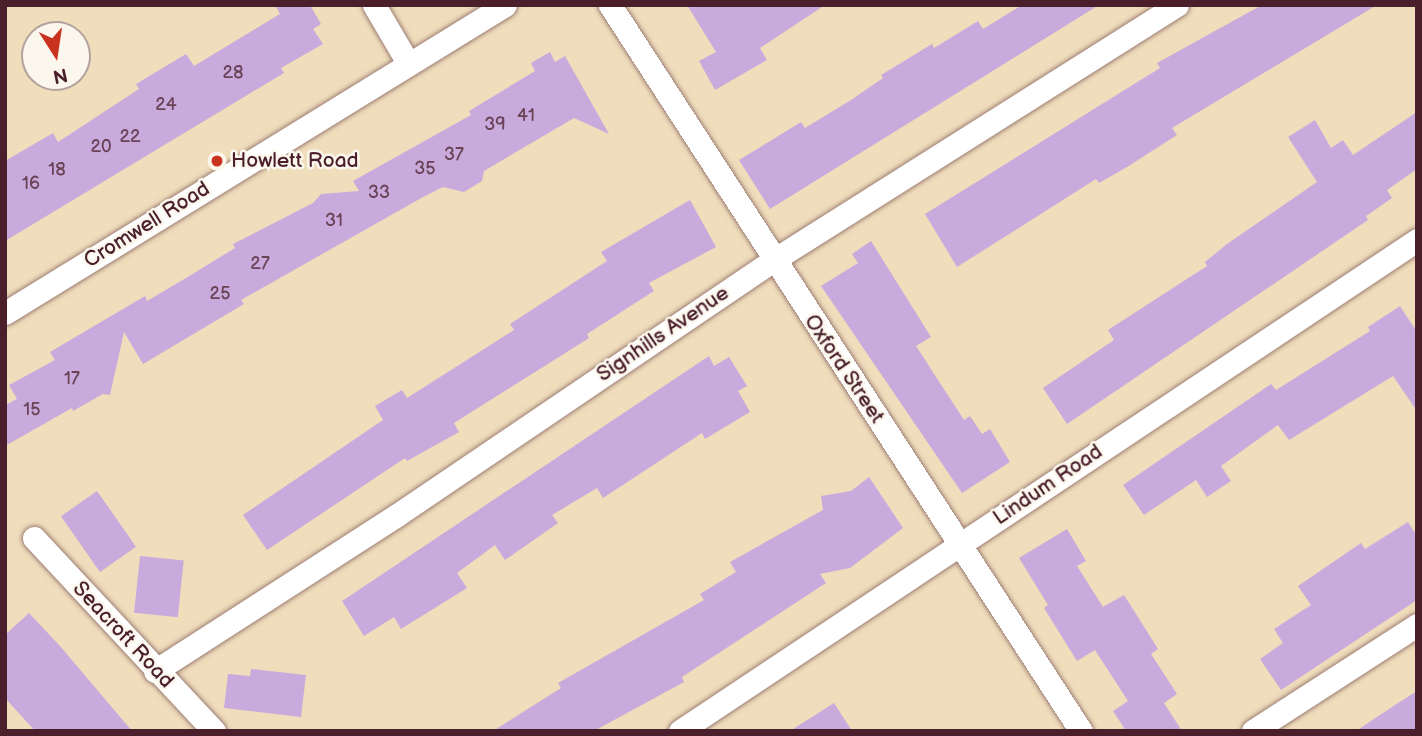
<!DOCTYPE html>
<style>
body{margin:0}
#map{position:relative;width:1422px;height:736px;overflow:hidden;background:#f0ddbc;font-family:"Balsamiq Sans",sans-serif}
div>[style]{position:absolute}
.building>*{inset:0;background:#c9aadc;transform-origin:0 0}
.roads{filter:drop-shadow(0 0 2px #9d7e74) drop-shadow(0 0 2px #9d7e74)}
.minor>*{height:23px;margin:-11.5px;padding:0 11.5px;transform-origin:11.5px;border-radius:11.5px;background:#fff}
.dots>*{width:19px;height:19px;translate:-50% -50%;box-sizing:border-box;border:4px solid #fbf7ec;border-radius:50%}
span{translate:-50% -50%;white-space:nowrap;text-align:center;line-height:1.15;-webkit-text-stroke:5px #fbf7ec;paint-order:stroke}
.number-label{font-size:18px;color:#6a4257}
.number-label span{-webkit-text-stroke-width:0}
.poi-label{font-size:21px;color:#4a1f2b}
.left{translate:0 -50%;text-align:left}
.street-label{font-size:21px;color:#4a1f2b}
.frame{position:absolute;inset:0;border:7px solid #4a1f2b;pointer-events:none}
.north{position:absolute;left:21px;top:21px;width:70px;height:70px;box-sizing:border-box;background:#fbf7ec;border:2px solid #b4a19f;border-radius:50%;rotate:168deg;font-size:19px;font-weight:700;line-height:28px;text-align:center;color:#4a1f2b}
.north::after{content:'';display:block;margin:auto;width:24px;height:32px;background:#c8321e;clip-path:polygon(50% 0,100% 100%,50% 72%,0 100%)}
</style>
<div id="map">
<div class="building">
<div style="clip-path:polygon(275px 5px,310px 5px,321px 24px,313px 29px,323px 44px,281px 68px,284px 73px,5px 241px,5px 161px,53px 133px,58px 142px,139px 89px,136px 84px,186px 54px,194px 66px,280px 14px)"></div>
<div style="clip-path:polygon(687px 5px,825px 5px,760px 48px,767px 60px,715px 90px,699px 61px,716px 52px)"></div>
<div style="clip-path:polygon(1022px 5px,1099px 5px,770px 209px,739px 160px,801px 122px,805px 128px,851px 100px,883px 78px,881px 75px,932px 44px,934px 48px,978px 21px,983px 29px)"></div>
<div style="clip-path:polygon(1262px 5px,1377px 5px,1172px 128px,1177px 135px,1127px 167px,1099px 183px,1096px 179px,957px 267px,925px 214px,1160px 68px,1157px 63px)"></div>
<div style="clip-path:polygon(550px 52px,555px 62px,565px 56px,609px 134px,574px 118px,484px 171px,482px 181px,464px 192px,443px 187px,423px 197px,241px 300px,244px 304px,143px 364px,124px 332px,110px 395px,103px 394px,73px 411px,72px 408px,5px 446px,5px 405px,17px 399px,9px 385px,55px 360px,50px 352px,145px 296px,147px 301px,186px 278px,235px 248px,233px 244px,313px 203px,321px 194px,359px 191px,353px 181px,471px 115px,469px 111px,535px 71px,531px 63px)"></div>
<div style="clip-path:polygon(1417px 112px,1417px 169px,1387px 190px,1392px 198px,1366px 216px,1368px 220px,1067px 424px,1043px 388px,1114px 340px,1108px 330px,1207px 266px,1205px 262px,1227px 244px,1317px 182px,1288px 137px,1315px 120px,1331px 148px,1343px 140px,1353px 155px)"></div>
<div style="clip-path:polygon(690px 200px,716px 247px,649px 283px,654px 291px,587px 334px,589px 338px,454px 423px,459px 432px,407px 461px,405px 458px,267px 550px,243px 515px,383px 420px,375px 406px,402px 390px,407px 398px,514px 330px,510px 324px,607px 261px,601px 252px)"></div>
<div style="clip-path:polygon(871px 241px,931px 337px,916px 346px,964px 420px,970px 416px,982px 434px,990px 429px,1010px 462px,962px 493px,821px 286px,858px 263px,852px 254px)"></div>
<div style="clip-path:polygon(1400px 306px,1417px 332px,1417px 411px,1393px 376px,1289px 440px,1278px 425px,1221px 466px,1231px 481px,1207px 497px,1196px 480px,1144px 515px,1123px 485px,1271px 384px,1276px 390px,1370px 331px,1368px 327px)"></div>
<div style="clip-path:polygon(709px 356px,714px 366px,729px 357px,747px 386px,738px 391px,750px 412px,705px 439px,702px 433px,603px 498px,597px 488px,552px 515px,558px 523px,505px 560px,495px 545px,457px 573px,467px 588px,401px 629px,394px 617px,364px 636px,342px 601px)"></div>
<div style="clip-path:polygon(869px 477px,903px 528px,850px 568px,820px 574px,826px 583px,682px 677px,684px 682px,594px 731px,493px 731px,561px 688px,558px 683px,704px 600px,700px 594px,736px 572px,730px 562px,823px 510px,821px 496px,851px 491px)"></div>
<div style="left:97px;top:491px;width:68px;height:44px;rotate:55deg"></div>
<div style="clip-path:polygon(1408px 522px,1417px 536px,1417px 600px,1281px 690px,1260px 659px,1283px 643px,1274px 629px,1311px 605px,1298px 586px,1361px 543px,1365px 549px)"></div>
<div style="clip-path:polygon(1067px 529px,1086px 561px,1077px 566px,1103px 607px,1124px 595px,1158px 649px,1151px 654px,1177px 694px,1164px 703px,1182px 731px,1126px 731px,1113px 711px,1128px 701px,1095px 650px,1077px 661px,1044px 608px,1048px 605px,1019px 558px)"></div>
<div style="left:140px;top:556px;width:44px;height:57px;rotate:6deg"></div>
<div style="clip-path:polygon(29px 613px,60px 646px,132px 731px,35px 731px,5px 698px,5px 635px)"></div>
<div style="clip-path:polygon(251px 669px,306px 675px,301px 717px,224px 708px,228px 674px,250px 676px)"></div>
<div style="clip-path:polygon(1417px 691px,1417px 731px,1356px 731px,1395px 705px)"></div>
<div style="clip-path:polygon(834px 703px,852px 731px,790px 731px)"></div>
</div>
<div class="roads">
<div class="minor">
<div style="left:374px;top:5px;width:67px;rotate:59.6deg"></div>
<div style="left:610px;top:5px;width:865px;rotate:57.03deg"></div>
<div style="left:5px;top:313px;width:587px;rotate:-31.63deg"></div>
<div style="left:34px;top:538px;width:264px;rotate:47deg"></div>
<div style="left:155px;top:671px;width:288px;rotate:-32.8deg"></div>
<div style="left:397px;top:515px;width:453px;rotate:-34.1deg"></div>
<div style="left:772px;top:261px;width:479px;rotate:-32.3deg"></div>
<div style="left:680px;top:731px;width:886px;rotate:-33.67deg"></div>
<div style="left:1253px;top:731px;width:195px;rotate:-32.9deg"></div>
</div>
</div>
<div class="dots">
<div style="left:217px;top:161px;background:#c8321e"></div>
</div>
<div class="number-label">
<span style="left:233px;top:73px">28</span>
<span style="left:166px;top:105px">24</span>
<span style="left:526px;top:116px">41</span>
<span style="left:495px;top:125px">39</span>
<span style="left:130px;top:137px">22</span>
<span style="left:101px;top:147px">20</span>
<span style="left:454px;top:155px">37</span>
<span style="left:425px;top:169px">35</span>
<span style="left:57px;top:170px">18</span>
<span style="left:31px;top:184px">16</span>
<span style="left:379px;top:193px">33</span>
<span style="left:334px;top:221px">31</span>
<span style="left:260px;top:264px">27</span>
<span style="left:220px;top:294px">25</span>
<span style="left:72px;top:379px">17</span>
<span style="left:32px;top:410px">15</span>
</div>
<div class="poi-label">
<span class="left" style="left:231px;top:161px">Howlett Road</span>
</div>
<div class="street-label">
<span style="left:147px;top:225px;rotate:-32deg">Cromwell Road</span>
<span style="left:663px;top:334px;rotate:-34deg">Signhills Avenue</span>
<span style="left:844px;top:369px;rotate:56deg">Oxford Street</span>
<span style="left:1048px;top:485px;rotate:-34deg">Lindum Road</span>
<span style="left:123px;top:635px;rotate:47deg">Seacroft Road</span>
</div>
<div class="frame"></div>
<div class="north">N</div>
</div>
